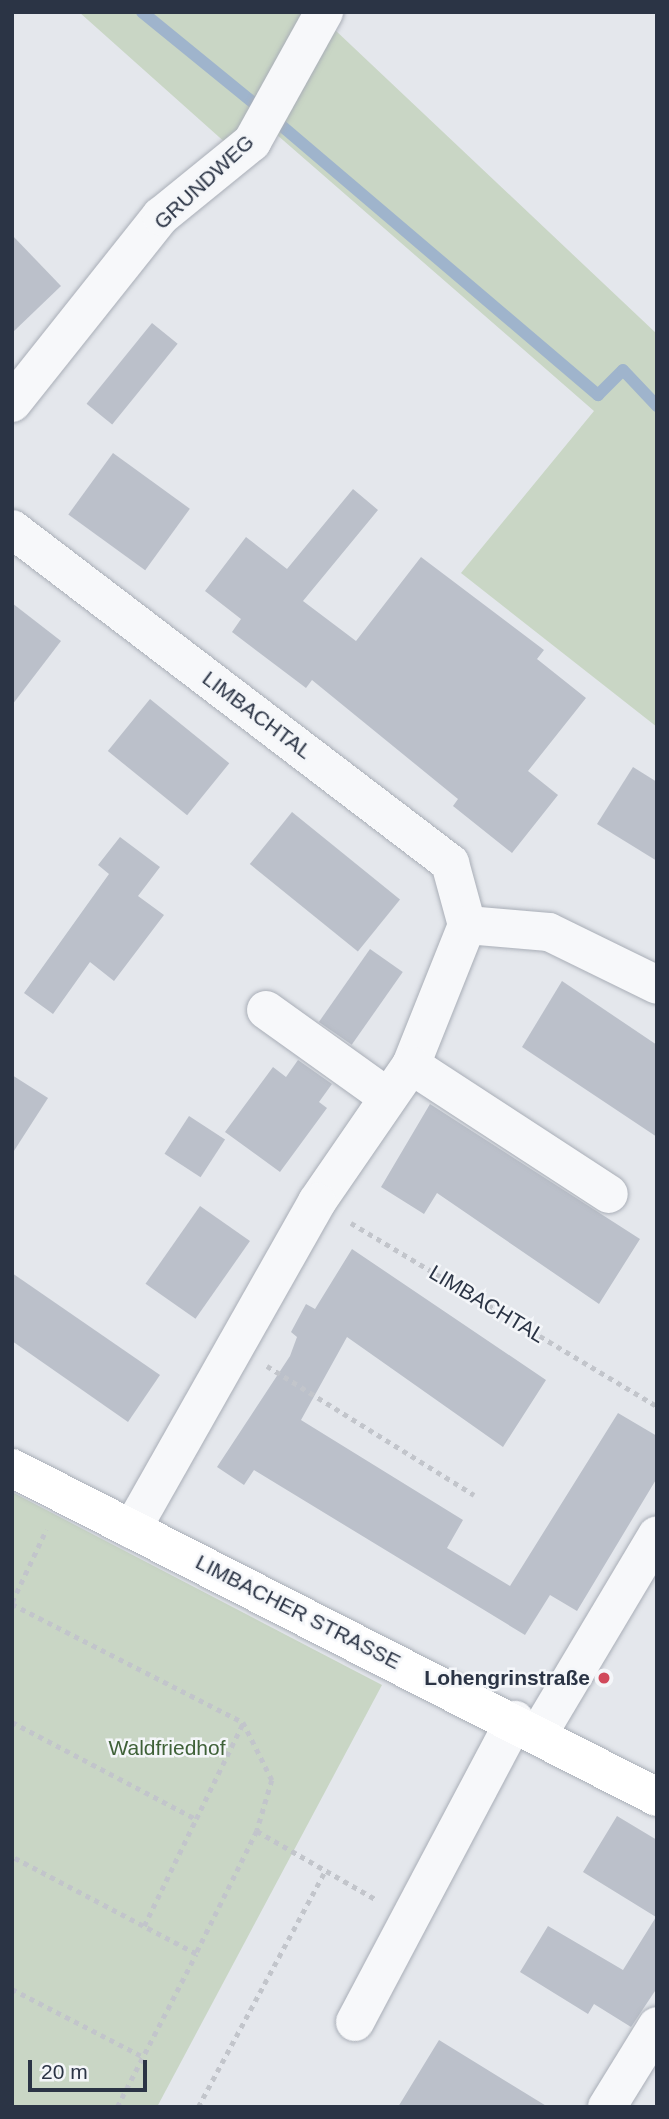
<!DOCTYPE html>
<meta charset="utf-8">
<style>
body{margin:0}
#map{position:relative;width:669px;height:2119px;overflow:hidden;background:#e4e7ec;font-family:Helvetica,sans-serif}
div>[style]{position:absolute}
.green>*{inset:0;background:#c9d6c5}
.stream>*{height:12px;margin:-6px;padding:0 6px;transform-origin:6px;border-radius:6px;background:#9fb4cc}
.building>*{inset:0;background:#bbc0ca;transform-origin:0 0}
.path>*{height:4.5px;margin-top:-2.25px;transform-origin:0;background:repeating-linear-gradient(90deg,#c2c5cb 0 5px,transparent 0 10px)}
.roads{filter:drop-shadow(0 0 2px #a9aeb7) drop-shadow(0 0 2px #a9aeb7)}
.minor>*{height:38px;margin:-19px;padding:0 19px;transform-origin:19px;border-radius:19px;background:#f7f8fa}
.major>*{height:38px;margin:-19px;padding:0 19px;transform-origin:19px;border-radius:19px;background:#fff}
.dots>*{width:19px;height:19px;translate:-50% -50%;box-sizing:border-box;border:4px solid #f4f6f9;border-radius:50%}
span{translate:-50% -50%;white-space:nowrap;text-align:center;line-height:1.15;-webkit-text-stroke:5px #f4f6f9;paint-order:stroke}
.street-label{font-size:21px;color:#2b3445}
.poi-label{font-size:21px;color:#2b3445;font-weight:700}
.right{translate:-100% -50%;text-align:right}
.park-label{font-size:21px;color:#3f6138}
.frame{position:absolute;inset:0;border:14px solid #2b3445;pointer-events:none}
.scale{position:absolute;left:28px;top:2060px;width:119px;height:32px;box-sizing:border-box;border:4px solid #2b3445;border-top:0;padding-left:9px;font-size:21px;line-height:24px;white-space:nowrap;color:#2b3445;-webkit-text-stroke:5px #f4f6f9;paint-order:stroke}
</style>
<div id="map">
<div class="green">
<div style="clip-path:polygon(79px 12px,316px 12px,657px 334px,657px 727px,461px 573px,594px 411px,276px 134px,247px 162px)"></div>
<div style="clip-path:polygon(12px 1492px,382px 1685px,157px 2107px,12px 2107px)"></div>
</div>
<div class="stream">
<div style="left:142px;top:12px;width:147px;rotate:39.2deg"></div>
<div style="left:276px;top:121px;width:423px;rotate:40.4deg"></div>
<div style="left:598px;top:395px;width:35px;rotate:-45deg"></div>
<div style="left:623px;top:370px;width:50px;rotate:46.6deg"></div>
</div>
<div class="building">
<div style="clip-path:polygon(12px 235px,61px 286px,12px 333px)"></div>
<div style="left:152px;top:323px;width:33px;height:104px;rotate:39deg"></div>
<div style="left:113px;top:453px;width:95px;height:76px;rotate:36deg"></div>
<div style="clip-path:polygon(353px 489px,378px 510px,303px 601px,356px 641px,421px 557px,544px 650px,537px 659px,586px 698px,528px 771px,558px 795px,512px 853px,453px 806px,458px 799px,312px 680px,306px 688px,232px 632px,241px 619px,205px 591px,246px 537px,287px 569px)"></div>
<div style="clip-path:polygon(12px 603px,61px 641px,12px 705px)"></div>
<div style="left:150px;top:699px;width:102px;height:67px;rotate:39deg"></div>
<div style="clip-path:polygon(633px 767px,657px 782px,657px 861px,597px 824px)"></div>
<div style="left:292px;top:812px;width:139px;height:67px;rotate:39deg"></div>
<div style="clip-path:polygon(120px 837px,160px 867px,138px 896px,164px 915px,114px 981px,90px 962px,53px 1014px,24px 993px,109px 874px,98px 865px)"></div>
<div style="left:370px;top:949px;width:40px;height:89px;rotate:35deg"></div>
<div style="clip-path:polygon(562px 981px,657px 1045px,657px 1137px,522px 1047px)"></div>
<div style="clip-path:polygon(298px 1060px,332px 1084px,319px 1102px,327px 1108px,280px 1172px,225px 1132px,273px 1067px,286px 1077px)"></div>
<div style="clip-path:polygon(12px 1075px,48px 1098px,12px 1154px)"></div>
<div style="clip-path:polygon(430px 1104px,640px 1239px,599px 1304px,437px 1193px,424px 1214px,381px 1187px)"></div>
<div style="left:189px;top:1116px;width:43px;height:45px;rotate:33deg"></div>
<div style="left:200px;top:1206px;width:61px;height:95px;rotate:35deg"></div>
<div style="clip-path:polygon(352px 1249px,546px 1380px,503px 1447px,347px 1337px,301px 1420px,463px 1520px,447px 1548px,510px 1586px,618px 1413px,657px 1436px,657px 1478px,577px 1611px,550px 1595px,525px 1635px,254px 1470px,244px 1485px,217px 1467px,290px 1356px,297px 1337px,291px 1332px,306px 1304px,315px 1309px)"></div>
<div style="clip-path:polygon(12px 1273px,160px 1375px,128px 1422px,12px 1341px)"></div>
<div style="clip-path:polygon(617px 1816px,657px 1840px,657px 1988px,631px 2027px,594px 2004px,588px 2014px,520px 1972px,548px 1926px,623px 1970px,656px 1917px,583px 1872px)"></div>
<div style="clip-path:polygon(439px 2040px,478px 2064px,548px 2107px,398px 2107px)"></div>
</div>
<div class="path">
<div style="left:351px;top:1223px;width:357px;rotate:30.9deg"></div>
<div style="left:267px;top:1366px;width:244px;rotate:31.9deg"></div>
<div style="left:12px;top:1602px;width:80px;rotate:-64.7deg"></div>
<div style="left:12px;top:1604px;width:259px;rotate:27.1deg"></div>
<div style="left:243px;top:1722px;width:65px;rotate:63.4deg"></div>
<div style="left:272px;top:1780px;width:53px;rotate:106.4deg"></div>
<div style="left:257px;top:1831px;width:137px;rotate:116.4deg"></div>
<div style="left:196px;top:1954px;width:208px;rotate:-152.2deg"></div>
<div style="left:12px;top:1722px;width:208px;rotate:27.8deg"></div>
<div style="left:196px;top:1819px;width:107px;rotate:-63.9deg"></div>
<div style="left:257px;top:1831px;width:138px;rotate:29.9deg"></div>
<div style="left:144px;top:1926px;width:119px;rotate:-64.1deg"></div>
<div style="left:12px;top:1989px;width:148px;rotate:27.3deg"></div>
<div style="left:117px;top:2107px;width:172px;rotate:-62.7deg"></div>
<div style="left:198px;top:2107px;width:268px;rotate:-61.7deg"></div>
</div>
<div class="roads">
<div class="minor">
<div style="left:12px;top:403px;width:239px;rotate:-51.5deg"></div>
<div style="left:161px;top:216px;width:117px;rotate:-39.1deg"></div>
<div style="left:252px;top:142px;width:149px;rotate:-61deg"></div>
<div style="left:12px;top:529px;width:551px;rotate:37.33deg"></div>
<div style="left:450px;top:863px;width:64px;rotate:74.7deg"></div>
<div style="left:467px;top:925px;width:151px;rotate:111.8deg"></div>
<div style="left:411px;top:1065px;width:166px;rotate:124.5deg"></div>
<div style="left:317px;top:1202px;width:376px;rotate:119.5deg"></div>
<div style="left:467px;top:925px;width:82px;rotate:4.9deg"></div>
<div style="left:549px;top:932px;width:120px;rotate:26.1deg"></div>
<div style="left:266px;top:1010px;width:148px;rotate:35.6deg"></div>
<div style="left:411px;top:1065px;width:236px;rotate:33.1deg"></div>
<div style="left:539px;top:1733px;width:230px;rotate:-59.2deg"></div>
<div style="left:355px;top:2022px;width:342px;rotate:-62.1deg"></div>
<div style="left:607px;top:2107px;width:95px;rotate:-58.3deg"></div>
</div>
<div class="major">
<div style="left:12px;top:1468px;width:724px;rotate:27.03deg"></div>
</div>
</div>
<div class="dots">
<div style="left:604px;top:1678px;background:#d1495b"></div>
</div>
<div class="street-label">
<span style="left:204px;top:182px;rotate:-43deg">GRUNDWEG</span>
<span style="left:257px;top:715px;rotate:37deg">LIMBACHTAL</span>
<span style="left:487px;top:1304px;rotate:31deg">LIMBACHTAL</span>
<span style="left:298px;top:1612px;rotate:27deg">LIMBACHER STRASSE</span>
</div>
<div class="poi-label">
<span class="right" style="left:590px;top:1678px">Lohengrinstraße</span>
</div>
<div class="park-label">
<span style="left:167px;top:1748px">Waldfriedhof</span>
</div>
<div class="frame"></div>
<div class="scale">20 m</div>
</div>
